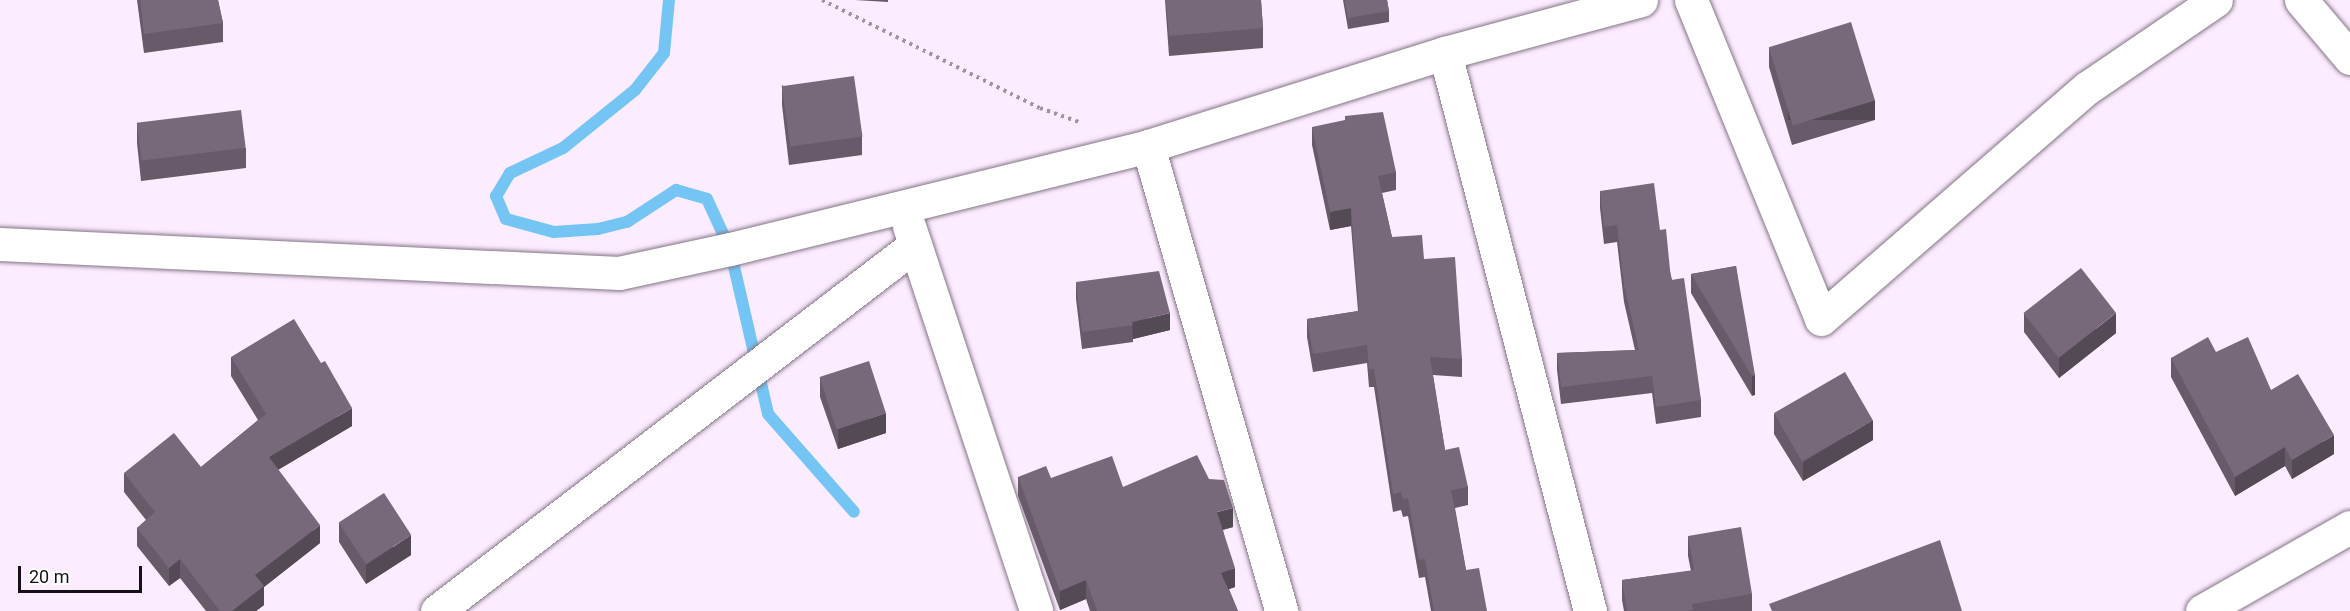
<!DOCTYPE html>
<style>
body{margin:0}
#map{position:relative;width:2350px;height:611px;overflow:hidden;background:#fcecff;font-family:Roboto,sans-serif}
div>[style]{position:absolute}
.stream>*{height:12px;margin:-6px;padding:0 6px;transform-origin:6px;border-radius:6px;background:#74c5f3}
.path>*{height:4px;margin-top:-2px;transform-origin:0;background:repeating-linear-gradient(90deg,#9f93a1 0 3px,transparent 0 7.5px)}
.roads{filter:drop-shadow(0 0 2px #837585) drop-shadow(0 0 2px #837585)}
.street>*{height:33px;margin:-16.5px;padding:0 16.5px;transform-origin:16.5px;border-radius:16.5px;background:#fff}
.wall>*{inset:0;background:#675a69}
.shaded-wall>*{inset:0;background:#544a55;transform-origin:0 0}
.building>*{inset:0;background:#78697a;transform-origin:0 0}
span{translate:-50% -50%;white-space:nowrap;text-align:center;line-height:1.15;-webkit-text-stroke:4.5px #fff;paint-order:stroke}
.scale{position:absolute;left:18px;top:566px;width:124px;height:27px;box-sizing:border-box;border:3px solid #161117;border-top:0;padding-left:8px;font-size:18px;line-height:21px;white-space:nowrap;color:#161117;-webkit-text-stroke:4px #fff;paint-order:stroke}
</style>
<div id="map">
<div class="stream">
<div style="left:669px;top:0;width:53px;rotate:95.4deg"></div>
<div style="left:664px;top:53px;width:47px;rotate:128.1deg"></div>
<div style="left:635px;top:90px;width:92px;rotate:141.1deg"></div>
<div style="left:563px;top:148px;width:59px;rotate:154.7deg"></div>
<div style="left:510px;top:173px;width:27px;rotate:121deg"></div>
<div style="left:496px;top:196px;width:25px;rotate:67deg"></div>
<div style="left:506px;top:219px;width:50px;rotate:15.2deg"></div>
<div style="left:554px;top:232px;width:44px;rotate:-3.9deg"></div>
<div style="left:598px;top:229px;width:30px;rotate:-14deg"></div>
<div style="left:627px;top:222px;width:59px;rotate:-33.1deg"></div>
<div style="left:676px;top:190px;width:32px;rotate:16deg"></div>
<div style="left:707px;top:199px;width:55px;rotate:65.3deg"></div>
<div style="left:730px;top:249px;width:169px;rotate:77deg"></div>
<div style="left:768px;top:414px;width:130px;rotate:48.7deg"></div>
</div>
<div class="path">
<div style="left:822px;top:0;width:243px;rotate:26.4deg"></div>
<div style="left:1040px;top:108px;width:41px;rotate:19.7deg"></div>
</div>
<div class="roads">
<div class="street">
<div style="left:1691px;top:0;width:344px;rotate:67.8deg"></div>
<div style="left:1821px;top:319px;width:352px;rotate:-41deg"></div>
<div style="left:2087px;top:88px;width:156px;rotate:-34.3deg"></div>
<div style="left:2301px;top:0;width:76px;rotate:49.8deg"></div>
<div style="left:1445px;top:53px;width:577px;rotate:75.43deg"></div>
<div style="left:1148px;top:146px;width:484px;rotate:74deg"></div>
<div style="left:909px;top:226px;width:405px;rotate:71.7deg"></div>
<div style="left:0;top:244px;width:620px;rotate:2.68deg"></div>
<div style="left:619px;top:273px;width:114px;rotate:-12.2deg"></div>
<div style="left:730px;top:249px;width:431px;rotate:-13.8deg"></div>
<div style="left:1148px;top:146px;width:311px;rotate:-17.4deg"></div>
<div style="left:1445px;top:53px;width:203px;rotate:-15.1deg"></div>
<div style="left:437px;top:611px;width:602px;rotate:-37.44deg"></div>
<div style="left:2202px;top:611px;width:170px;rotate:-29.6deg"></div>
</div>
</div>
<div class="wall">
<div style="clip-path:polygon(137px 0,218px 0,223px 23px,223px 42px,144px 53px)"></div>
<div style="clip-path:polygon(855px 0,888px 0,888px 2px)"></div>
<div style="clip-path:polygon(1165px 0,1261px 0,1263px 28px,1263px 48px,1169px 56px)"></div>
<div style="clip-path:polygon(1343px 0,1387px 0,1389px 11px,1389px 22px,1348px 29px)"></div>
<div style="clip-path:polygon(1769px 48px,1875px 120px,1792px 145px,1769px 67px)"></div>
<div style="clip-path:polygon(782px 85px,862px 136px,862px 155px,789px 165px,782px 105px)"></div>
<div style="clip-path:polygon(137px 123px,246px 148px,246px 168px,141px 181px,137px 143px)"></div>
<div style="clip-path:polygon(1312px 127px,1396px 172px,1396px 190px,1382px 193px,1392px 237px,1424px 259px,1462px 359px,1462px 377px,1433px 375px,1445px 450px,1468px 487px,1468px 505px,1455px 508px,1466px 570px,1487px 611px,1431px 611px,1425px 577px,1419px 578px,1408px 516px,1403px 517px,1401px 510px,1393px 512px,1374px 387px,1369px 387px,1367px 363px,1313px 372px,1307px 337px,1307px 319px,1358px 311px,1351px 226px,1330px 230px,1312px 145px)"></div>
<div style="clip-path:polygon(1600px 191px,1660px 230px,1701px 400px,1701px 417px,1656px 424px,1652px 393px,1561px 404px,1557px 370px,1557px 353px,1635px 350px,1624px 302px,1617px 242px,1604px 244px,1600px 208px)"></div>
<div style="clip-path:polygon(1736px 266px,1755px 395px,1752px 396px,1691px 293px,1691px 274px)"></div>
<div style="clip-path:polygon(1076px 282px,1170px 330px,1133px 339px,1133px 342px,1082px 349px,1076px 299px)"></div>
<div style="clip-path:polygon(2024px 313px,2116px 333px,2059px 378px,2024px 332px)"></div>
<div style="clip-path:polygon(2216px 352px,2271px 390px,2334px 454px,2292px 479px,2285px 466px,2235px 496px,2171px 377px,2171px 358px)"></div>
<div style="clip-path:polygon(231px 357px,352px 426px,278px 470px,320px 543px,264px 587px,264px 605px,256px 611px,206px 611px,180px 578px,169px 586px,137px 546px,137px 528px,146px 520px,124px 492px,124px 473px,201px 467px,258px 420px,231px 376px)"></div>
<div style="clip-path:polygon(820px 377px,886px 433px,838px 449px,820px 397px)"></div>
<div style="clip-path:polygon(1774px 414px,1873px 440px,1803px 481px,1774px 434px)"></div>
<div style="clip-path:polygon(1018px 477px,1051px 478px,1123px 487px,1233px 527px,1223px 530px,1235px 587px,1229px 589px,1238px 611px,1090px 611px,1086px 599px,1060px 610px,1018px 496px)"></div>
<div style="clip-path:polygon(339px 523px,411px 555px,366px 584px,339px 542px)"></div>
<div style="clip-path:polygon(1688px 536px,1752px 594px,1752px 611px,1624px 611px,1622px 600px,1622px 580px,1691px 571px,1688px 556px)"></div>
</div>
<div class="shaded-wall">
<div style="left:1875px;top:100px;width:20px;height:87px;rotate:90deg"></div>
<div style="clip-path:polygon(1351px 208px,1351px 226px,1330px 230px,1330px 212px)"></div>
<div style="clip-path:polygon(1170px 313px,1170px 330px,1133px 339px,1132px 322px)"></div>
<div style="clip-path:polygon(2116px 313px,2116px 333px,2059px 378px,2059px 358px)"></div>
<div style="left:1755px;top:375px;width:20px;height:3px;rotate:90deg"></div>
<div style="clip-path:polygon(352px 408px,352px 426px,269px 475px,269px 457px)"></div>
<div style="clip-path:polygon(886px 413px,886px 433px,838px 449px,838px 429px)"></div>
<div style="clip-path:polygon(1873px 420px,1873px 440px,1803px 481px,1803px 462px)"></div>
<div style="clip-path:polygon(2334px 435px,2334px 454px,2292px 479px,2292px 460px)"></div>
<div style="clip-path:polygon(2285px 447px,2285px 466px,2235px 496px,2235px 477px)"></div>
<div style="clip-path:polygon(1233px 508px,1233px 527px,1217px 531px,1217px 512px)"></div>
<div style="clip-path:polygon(320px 525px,320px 543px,264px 587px,264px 605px,256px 611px,232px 611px,255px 575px)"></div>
<div style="clip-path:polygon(411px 535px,411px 555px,366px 584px,366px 565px)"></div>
<div style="clip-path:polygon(180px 559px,180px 578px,169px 586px,169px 568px)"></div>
<div style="clip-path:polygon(1235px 568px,1235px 587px,1221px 592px,1221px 573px)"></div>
<div style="clip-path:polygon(1086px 580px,1086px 599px,1060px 610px,1060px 591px)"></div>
</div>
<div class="building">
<div style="clip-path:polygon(140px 0,218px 0,223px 23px,144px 34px)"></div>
<div style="clip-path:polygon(1166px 0,1261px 0,1263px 28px,1169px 36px)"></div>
<div style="clip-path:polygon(1345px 0,1387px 0,1389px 11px,1348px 18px)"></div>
<div style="left:1851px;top:22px;width:82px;height:86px;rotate:73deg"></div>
<div style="left:854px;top:76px;width:61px;height:73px;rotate:82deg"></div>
<div style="left:241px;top:110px;width:38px;height:105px;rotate:83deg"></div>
<div style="clip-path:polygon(1383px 112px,1396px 172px,1378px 176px,1392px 237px,1422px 235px,1424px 259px,1455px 257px,1462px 359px,1430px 357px,1445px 450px,1459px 447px,1468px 487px,1451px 490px,1466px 570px,1479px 568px,1487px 611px,1434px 611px,1425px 559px,1419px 560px,1408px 498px,1403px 499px,1401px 492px,1393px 494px,1374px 369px,1369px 369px,1367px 345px,1313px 354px,1307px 319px,1359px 311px,1351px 208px,1330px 212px,1312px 127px,1345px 120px,1345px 116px)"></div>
<div style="clip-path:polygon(1654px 183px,1660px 230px,1666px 229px,1671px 280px,1684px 278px,1701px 400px,1656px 407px,1652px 376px,1561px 387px,1557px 353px,1639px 350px,1624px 285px,1617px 225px,1604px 227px,1600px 191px)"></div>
<div style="clip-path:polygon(1736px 266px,1755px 375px,1752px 376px,1691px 274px)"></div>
<div style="left:2081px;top:268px;width:57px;height:73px;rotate:52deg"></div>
<div style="clip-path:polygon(1159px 271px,1170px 313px,1132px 322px,1133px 325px,1082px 332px,1076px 282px)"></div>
<div style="clip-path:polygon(294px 319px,321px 363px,325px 361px,352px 408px,269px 457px,320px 525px,255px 575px,264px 586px,232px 611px,220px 611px,180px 559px,169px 568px,137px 528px,155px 512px,124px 473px,174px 433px,201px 467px,266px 414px,231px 357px)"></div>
<div style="clip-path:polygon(2208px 337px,2216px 352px,2248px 337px,2271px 390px,2298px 374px,2334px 435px,2292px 460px,2285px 447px,2235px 477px,2171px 358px)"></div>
<div style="left:869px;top:361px;width:55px;height:52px;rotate:72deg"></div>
<div style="left:1845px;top:372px;width:56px;height:82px;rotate:60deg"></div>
<div style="clip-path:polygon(1197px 455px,1209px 479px,1224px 480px,1233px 508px,1217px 512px,1235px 568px,1221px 573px,1238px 611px,1097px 611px,1086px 580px,1060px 591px,1018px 477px,1046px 466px,1051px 478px,1112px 456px,1123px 487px)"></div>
<div style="left:384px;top:493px;width:50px;height:54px;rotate:57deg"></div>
<div style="clip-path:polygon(1741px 527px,1752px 594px,1692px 604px,1693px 610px,1687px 611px,1627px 611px,1622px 580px,1694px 570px,1688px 536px)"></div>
<div style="clip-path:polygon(1940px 540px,1962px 611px,1772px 611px,1769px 604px)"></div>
</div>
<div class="scale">20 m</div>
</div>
